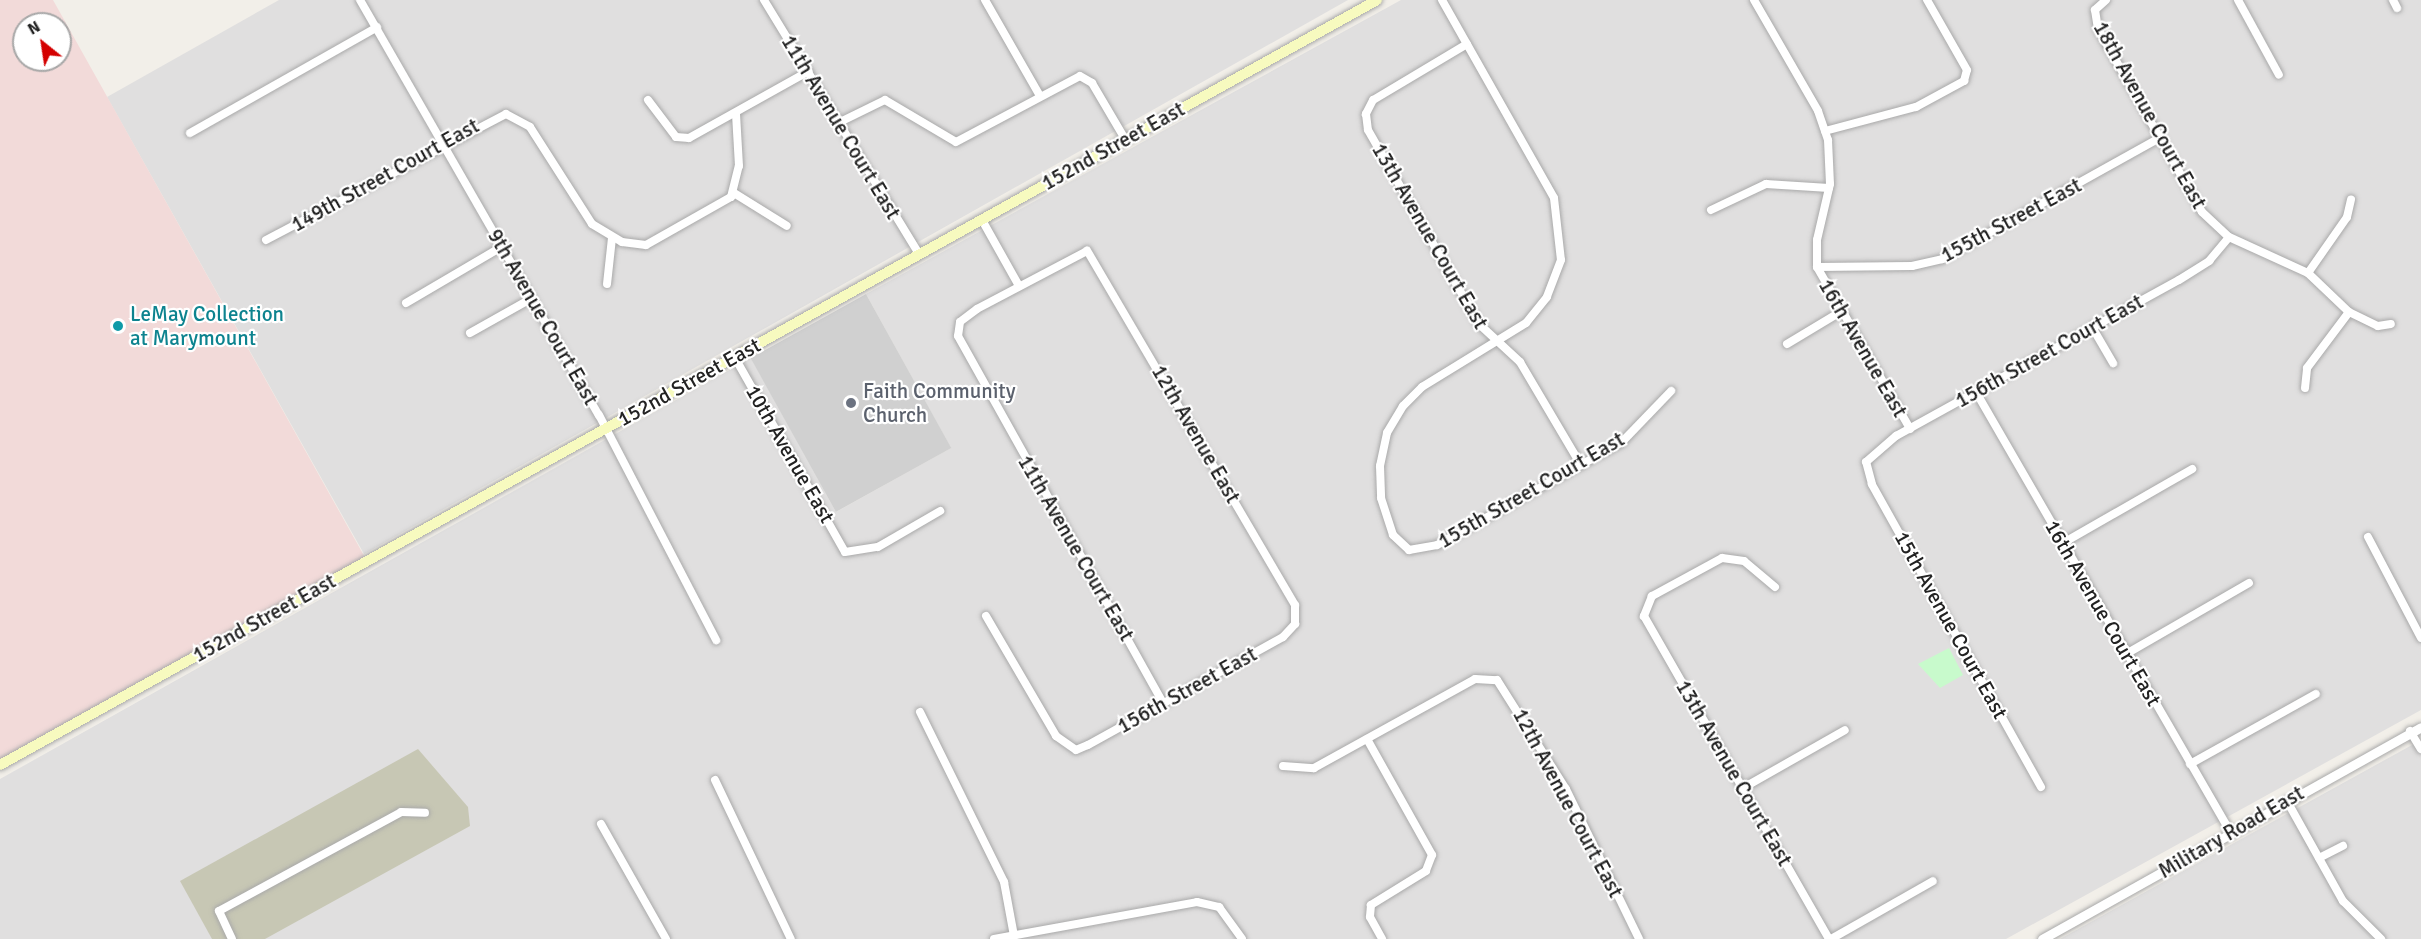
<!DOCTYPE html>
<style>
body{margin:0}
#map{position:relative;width:2421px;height:939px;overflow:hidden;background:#f2efe9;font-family:Signika,sans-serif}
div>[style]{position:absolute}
.residential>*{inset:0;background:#e0dfdf}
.commercial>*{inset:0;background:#f2dad9}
.religious>*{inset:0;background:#d0d0d0;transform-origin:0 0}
.construction>*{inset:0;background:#c7c7b4}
.park>*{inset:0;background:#c8facc}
.roads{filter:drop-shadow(0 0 2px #a9a9a9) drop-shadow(0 0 2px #a9a9a9)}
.minor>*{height:8px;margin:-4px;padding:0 4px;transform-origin:4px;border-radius:4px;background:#fff}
.tertiary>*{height:9px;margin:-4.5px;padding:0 4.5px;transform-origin:4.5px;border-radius:4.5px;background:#fff}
.secondary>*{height:10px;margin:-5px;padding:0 5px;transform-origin:5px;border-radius:5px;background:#f7fabf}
.dots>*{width:16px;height:16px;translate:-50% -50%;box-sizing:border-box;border:3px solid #fff;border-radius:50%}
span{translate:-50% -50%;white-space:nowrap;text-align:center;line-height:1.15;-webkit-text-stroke:4.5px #fff;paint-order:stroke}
.street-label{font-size:21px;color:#222}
.culture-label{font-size:21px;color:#0d838f}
.left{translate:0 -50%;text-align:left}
.worship-label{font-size:21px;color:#5b616d}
.north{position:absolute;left:12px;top:12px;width:60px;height:60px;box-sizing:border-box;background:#fff;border:2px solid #a7a7a7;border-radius:50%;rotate:330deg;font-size:16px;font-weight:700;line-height:24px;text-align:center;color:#222}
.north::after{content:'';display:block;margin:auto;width:21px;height:27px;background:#d40000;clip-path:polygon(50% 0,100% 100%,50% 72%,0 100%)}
</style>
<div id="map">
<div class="residential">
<div style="clip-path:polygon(279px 0,1348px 0,364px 554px,107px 97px)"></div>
<div style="clip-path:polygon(1401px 0,2421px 0,2421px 710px,2006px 939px,0 939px,0 779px,751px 358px,836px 512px,951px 448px,866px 294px)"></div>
<div style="clip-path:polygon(2421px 740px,2421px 939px,2060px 939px)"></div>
</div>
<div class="commercial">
<div style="clip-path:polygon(evenodd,0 0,53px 0,367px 561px,0 765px,0 0,24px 24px,60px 24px,60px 60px,24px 60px,24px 24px)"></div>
</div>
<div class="religious">
<div style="left:866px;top:294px;width:176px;height:132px;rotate:61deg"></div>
</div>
<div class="construction">
<div style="clip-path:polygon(418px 749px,468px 807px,470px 826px,265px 939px,212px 939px,180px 881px)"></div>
</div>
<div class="park">
<div style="clip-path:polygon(1949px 648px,1963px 675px,1940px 688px,1918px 664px)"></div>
</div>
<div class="roads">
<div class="minor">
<div style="left:360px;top:0;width:479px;rotate:60.1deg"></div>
<div style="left:599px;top:415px;width:254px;rotate:62.5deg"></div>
<div style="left:764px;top:0;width:298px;rotate:58.6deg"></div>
<div style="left:985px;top:0;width:111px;rotate:60.2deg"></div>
<div style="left:1442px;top:0;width:227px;rotate:60.5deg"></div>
<div style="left:1554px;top:198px;width:62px;rotate:83.6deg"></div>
<div style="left:1561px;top:260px;width:40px;rotate:111deg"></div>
<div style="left:1547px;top:297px;width:33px;rotate:129deg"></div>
<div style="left:1526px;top:323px;width:122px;rotate:148.4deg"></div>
<div style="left:1422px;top:387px;width:27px;rotate:135deg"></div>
<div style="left:1403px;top:406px;width:31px;rotate:121deg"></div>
<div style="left:1387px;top:433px;width:34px;rotate:102deg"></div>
<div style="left:1380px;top:466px;width:32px;rotate:88deg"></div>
<div style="left:1381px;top:498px;width:39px;rotate:72deg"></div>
<div style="left:1393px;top:535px;width:22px;rotate:43deg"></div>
<div style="left:1409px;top:550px;width:28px;rotate:-10deg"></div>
<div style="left:1437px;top:545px;width:212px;rotate:-29.1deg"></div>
<div style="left:1622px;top:442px;width:71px;rotate:-46.1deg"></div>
<div style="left:1754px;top:0;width:128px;rotate:60deg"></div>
<div style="left:1818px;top:111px;width:31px;rotate:71deg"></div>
<div style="left:1828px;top:140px;width:44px;rotate:87.4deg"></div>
<div style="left:1830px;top:184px;width:57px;rotate:103.1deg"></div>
<div style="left:1817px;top:240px;width:27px;rotate:90deg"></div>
<div style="left:1817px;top:267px;width:187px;rotate:60.1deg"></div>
<div style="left:2106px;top:0;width:15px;rotate:138deg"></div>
<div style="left:2095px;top:10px;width:19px;rotate:81deg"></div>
<div style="left:2098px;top:29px;width:210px;rotate:60.4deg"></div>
<div style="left:2202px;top:212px;width:37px;rotate:43deg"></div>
<div style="left:2229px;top:237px;width:87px;rotate:24.5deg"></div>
<div style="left:2308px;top:273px;width:57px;rotate:43.6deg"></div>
<div style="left:2349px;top:312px;width:32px;rotate:26deg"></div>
<div style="left:2378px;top:326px;width:13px;rotate:-9deg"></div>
<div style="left:2238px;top:0;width:85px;rotate:61.3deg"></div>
<div style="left:2393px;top:0;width:9px;rotate:63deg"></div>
<div style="left:1467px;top:44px;width:109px;rotate:149.2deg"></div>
<div style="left:1373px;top:100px;width:16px;rotate:117deg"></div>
<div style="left:1366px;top:114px;width:16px;rotate:83deg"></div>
<div style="left:1368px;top:130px;width:224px;rotate:60.2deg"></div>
<div style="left:1479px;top:324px;width:56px;rotate:42.8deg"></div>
<div style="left:1520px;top:362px;width:120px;rotate:59.4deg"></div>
<div style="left:648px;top:100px;width:46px;rotate:52.9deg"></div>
<div style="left:676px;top:137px;width:13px;rotate:4deg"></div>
<div style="left:689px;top:138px;width:137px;rotate:-29.2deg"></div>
<div style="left:840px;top:122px;width:50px;rotate:-26.1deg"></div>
<div style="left:885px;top:100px;width:82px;rotate:30.6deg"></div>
<div style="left:956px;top:142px;width:140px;rotate:-28deg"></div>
<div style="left:1080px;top:76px;width:14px;rotate:30deg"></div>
<div style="left:1092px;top:83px;width:65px;rotate:59.5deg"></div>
<div style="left:1825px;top:131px;width:94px;rotate:-14.8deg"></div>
<div style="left:1916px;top:107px;width:55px;rotate:-28.4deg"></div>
<div style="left:1964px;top:81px;width:11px;rotate:-75deg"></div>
<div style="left:1967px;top:70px;width:81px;rotate:-119.7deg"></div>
<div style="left:190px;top:133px;width:215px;rotate:-29.5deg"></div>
<div style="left:734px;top:193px;width:62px;rotate:31.9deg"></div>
<div style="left:1711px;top:210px;width:61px;rotate:-25.3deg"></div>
<div style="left:1766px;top:184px;width:63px;rotate:3.6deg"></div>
<div style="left:982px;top:220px;width:76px;rotate:60.7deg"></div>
<div style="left:266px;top:240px;width:271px;rotate:-27.7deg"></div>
<div style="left:506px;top:114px;width:27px;rotate:28deg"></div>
<div style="left:530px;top:127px;width:115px;rotate:57.4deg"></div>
<div style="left:592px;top:224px;width:35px;rotate:31deg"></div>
<div style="left:622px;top:242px;width:24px;rotate:7deg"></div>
<div style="left:646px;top:245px;width:98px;rotate:-29.5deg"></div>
<div style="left:731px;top:197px;width:32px;rotate:-76deg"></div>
<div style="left:739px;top:166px;width:52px;rotate:-93.3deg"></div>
<div style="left:1817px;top:267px;width:95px;rotate:-0.6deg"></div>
<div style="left:1912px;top:266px;width:31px;rotate:-13deg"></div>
<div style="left:1942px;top:259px;width:248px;rotate:-29.1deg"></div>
<div style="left:2308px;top:273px;width:68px;rotate:-55.1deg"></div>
<div style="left:2347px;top:217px;width:18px;rotate:-77deg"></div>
<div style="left:607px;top:284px;width:46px;rotate:-83.8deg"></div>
<div style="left:406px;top:303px;width:113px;rotate:-30.4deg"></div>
<div style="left:2092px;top:327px;width:42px;rotate:59.7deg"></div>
<div style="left:470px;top:333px;width:71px;rotate:-29.4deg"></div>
<div style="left:1787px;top:344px;width:64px;rotate:-31deg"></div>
<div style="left:734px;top:356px;width:225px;rotate:60.5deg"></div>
<div style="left:845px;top:552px;width:33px;rotate:-9deg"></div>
<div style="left:878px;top:547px;width:72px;rotate:-30.1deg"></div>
<div style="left:2305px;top:388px;width:20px;rotate:-84deg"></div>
<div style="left:2307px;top:368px;width:70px;rotate:-53.1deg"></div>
<div style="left:1976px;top:392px;width:509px;rotate:59.96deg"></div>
<div style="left:2368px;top:537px;width:114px;rotate:62.3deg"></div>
<div style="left:2063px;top:543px;width:149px;rotate:-29.8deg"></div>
<div style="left:1775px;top:587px;width:40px;rotate:-140deg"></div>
<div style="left:1744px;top:561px;width:22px;rotate:-172deg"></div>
<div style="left:1722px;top:558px;width:80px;rotate:151.5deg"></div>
<div style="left:1652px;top:596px;width:22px;rotate:112deg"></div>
<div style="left:1644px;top:616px;width:372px;rotate:60.2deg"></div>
<div style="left:986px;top:616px;width:139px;rotate:59.7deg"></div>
<div style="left:1056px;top:736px;width:24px;rotate:35deg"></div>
<div style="left:1076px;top:750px;width:13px;rotate:-23deg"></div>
<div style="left:1088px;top:745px;width:223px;rotate:-29deg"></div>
<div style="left:1283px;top:637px;width:18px;rotate:-47deg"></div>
<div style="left:1295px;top:624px;width:19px;rotate:-90deg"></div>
<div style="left:1295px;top:605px;width:411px;rotate:-120.4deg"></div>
<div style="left:1087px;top:251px;width:124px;rotate:152.2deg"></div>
<div style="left:977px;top:309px;width:21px;rotate:143deg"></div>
<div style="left:960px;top:322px;width:14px;rotate:98deg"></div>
<div style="left:958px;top:336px;width:420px;rotate:60.8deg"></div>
<div style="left:2126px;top:654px;width:142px;rotate:-30deg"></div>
<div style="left:920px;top:712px;width:190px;rotate:63.7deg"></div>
<div style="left:1004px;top:882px;width:55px;rotate:79.5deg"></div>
<div style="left:2410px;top:731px;width:21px;rotate:59deg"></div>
<div style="left:1367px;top:739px;width:133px;rotate:60.7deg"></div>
<div style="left:1432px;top:855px;width:17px;rotate:111deg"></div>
<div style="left:1426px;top:871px;width:65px;rotate:148.3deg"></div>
<div style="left:1371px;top:905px;width:12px;rotate:95deg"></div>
<div style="left:1370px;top:917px;width:25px;rotate:61deg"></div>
<div style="left:2190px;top:764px;width:144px;rotate:-29.1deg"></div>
<div style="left:1283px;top:766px;width:31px;rotate:4deg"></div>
<div style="left:1314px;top:768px;width:184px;rotate:-28.9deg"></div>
<div style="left:1475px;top:679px;width:22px;rotate:3deg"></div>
<div style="left:1497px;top:680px;width:129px;rotate:57.7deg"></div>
<div style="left:1566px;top:789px;width:167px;rotate:64deg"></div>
<div style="left:715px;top:780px;width:176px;rotate:64.5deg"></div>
<div style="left:2041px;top:787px;width:347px;rotate:-119.2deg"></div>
<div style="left:1872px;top:484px;width:23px;rotate:-105deg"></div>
<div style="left:1866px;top:462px;width:40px;rotate:-41deg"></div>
<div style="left:1896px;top:436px;width:323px;rotate:-28.9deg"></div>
<div style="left:2179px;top:280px;width:36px;rotate:-32deg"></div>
<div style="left:2209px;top:261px;width:31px;rotate:-50deg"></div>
<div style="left:1743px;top:788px;width:117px;rotate:-29.6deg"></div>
<div style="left:2287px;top:801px;width:115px;rotate:60.8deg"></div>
<div style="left:2343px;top:901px;width:54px;rotate:45deg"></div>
<div style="left:601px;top:824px;width:132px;rotate:60.5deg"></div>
<div style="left:2319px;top:858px;width:27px;rotate:-27deg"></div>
<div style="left:232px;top:939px;width:31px;rotate:-115deg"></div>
<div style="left:219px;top:911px;width:207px;rotate:-28.5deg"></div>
<div style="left:401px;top:812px;width:24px;rotate:2deg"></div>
<div style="left:994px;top:939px;width:206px;rotate:-10.3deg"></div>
<div style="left:1197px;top:902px;width:23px;rotate:13deg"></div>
<div style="left:1219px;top:907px;width:39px;rotate:54deg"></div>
<div style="left:1831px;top:939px;width:117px;rotate:-29.6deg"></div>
</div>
<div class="tertiary">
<div style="left:2042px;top:939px;width:434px;rotate:-29.2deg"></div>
</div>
<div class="secondary">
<div style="left:0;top:765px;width:1575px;rotate:-29.05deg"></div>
</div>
</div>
<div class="dots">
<div style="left:118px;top:326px;background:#0f9aa8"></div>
<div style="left:851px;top:403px;background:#6b7280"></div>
</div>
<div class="street-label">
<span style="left:2150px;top:115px;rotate:61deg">18th Avenue Court East</span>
<span style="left:841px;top:127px;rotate:59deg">11th Avenue Court East</span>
<span style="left:1113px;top:146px;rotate:-29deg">152nd Street East</span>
<span style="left:385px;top:175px;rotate:-29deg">149th Street Court East</span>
<span style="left:2011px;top:220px;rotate:-28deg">155th Street East</span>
<span style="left:1430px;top:236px;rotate:60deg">13th Avenue Court East</span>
<span style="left:543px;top:317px;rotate:60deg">9th Avenue Court East</span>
<span style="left:1863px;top:348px;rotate:60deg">16th Avenue East</span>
<span style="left:2049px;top:351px;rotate:-29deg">156th Street Court East</span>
<span style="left:689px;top:382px;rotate:-29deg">152nd Street East</span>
<span style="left:1196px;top:434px;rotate:60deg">12th Avenue East</span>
<span style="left:790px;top:454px;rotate:60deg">10th Avenue East</span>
<span style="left:1531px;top:490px;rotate:-30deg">155th Street Court East</span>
<span style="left:1076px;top:548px;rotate:60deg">11th Avenue Court East</span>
<span style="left:2103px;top:613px;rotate:60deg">16th Avenue Court East</span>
<span style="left:264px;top:618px;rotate:-29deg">152nd Street East</span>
<span style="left:1951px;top:625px;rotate:61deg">15th Avenue Court East</span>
<span style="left:1187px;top:690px;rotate:-29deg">156th Street East</span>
<span style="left:1734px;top:773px;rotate:60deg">13th Avenue Court East</span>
<span style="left:1568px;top:803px;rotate:62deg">12th Avenue Court East</span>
<span style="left:2231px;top:832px;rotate:-30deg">Military Road East</span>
</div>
<div class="culture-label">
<span class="left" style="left:130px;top:326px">LeMay Collection<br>at Marymount</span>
</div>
<div class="worship-label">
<span class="left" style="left:863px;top:403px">Faith Community<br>Church</span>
</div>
<div class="north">N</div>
</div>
